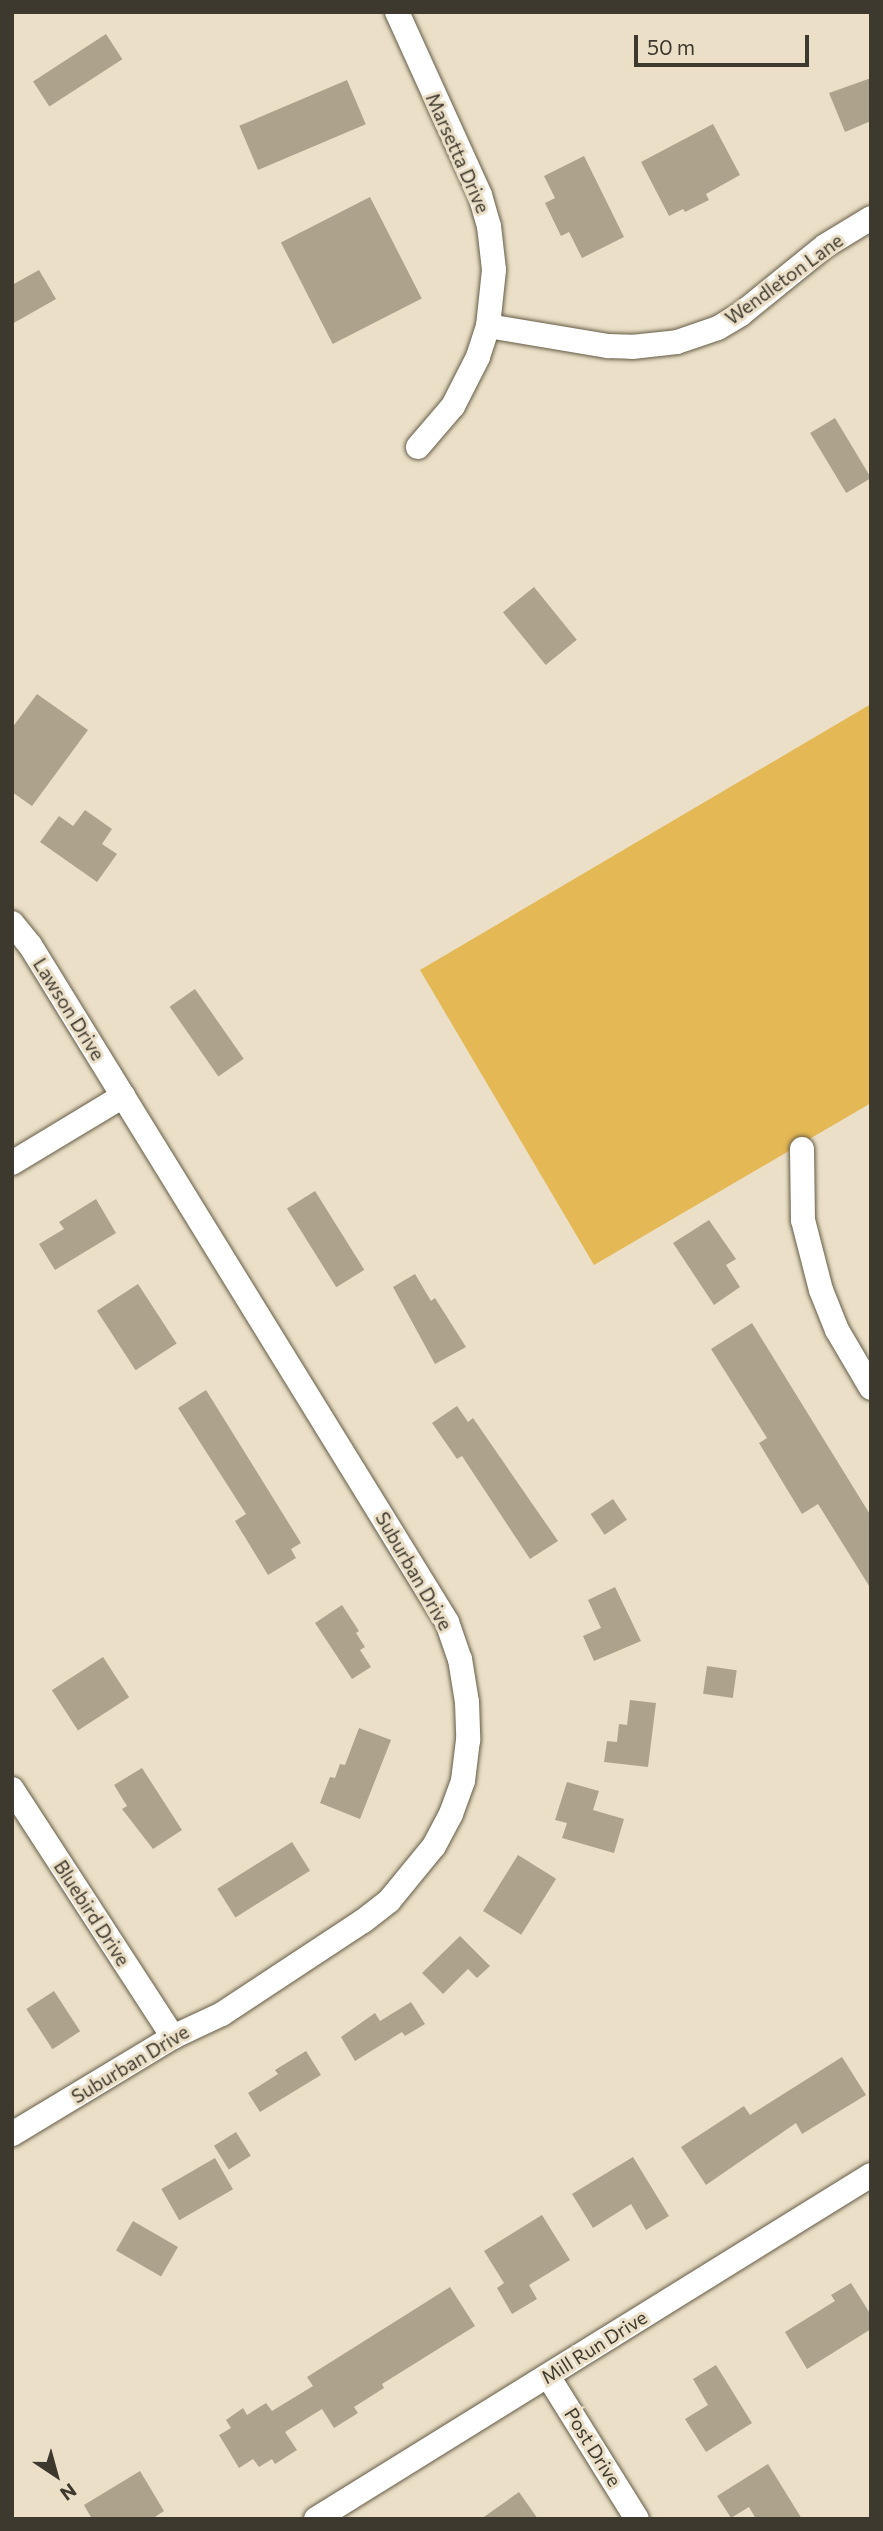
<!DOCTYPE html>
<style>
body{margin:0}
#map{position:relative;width:883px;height:2531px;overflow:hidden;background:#ebe0c7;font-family:Commissioner,sans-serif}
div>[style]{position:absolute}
.green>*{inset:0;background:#e4b854}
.building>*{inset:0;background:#ada28b;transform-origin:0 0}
.roads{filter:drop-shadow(0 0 2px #655b46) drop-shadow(0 0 2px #655b46)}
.minor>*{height:24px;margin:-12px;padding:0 12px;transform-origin:12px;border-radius:12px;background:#fff}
span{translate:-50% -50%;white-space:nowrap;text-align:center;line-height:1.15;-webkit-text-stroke:6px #ebe0c7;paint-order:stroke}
.street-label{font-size:19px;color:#3e392f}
.frame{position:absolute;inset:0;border:14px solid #3e392f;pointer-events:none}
.north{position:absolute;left:21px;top:2440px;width:70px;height:70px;-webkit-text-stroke:5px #ebe0c7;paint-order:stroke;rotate:144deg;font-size:19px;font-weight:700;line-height:28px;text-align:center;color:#3e392f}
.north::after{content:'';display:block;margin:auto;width:24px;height:32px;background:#3e392f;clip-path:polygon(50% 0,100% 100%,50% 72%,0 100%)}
.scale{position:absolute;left:634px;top:35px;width:175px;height:32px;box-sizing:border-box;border:4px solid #3e392f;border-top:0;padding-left:9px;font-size:21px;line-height:24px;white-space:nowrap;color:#3e392f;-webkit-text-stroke:5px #ebe0c7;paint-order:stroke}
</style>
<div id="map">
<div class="green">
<div style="clip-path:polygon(871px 704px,871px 1103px,594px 1265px,420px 970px)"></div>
</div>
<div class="building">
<div style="left:106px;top:34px;width:30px;height:87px;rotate:57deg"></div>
<div style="clip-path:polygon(871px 78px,871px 121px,845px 132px,829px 93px)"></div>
<div style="left:347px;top:80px;width:48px;height:117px;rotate:67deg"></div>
<div style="clip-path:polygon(713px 124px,740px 175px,706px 194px,709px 200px,685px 212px,683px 209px,669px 216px,641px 162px)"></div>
<div style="clip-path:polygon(584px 156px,624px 237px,582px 258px,569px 232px,561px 236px,545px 203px,555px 198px,544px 176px)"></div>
<div style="left:370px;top:197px;width:114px;height:100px;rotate:63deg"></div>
<div style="clip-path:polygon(39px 270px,56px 299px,12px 324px,12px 285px)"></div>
<div style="left:835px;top:418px;width:70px;height:29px;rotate:59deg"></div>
<div style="left:534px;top:587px;width:68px;height:40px;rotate:51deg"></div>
<div style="clip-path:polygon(37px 694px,88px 730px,32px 806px,12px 792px,12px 728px)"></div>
<div style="clip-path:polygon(85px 810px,112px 829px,102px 844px,117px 854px,97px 882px,40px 842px,59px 816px,73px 826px)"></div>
<div style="left:195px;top:989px;width:85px;height:31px;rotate:55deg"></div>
<div style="left:315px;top:1191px;width:93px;height:33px;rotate:58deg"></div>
<div style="clip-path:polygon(96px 1199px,116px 1233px,55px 1270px,39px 1244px,64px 1229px,59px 1222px)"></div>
<div style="clip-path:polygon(709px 1220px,736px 1259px,726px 1265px,740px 1287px,714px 1305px,673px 1243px)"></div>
<div style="clip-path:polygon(415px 1274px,431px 1301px,435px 1298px,466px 1347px,435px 1364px,393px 1287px)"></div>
<div style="left:138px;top:1284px;width:71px;height:49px;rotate:57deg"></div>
<div style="clip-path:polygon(752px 1323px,871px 1516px,871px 1589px,818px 1504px,802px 1514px,759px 1443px,767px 1438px,711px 1349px)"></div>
<div style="clip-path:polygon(206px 1390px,301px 1543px,291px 1549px,296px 1558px,268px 1575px,235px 1521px,246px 1514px,178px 1408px)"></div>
<div style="clip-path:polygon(457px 1406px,468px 1422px,473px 1418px,558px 1541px,530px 1559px,462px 1456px,457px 1459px,432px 1423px)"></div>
<div style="left:613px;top:1499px;width:25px;height:27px;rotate:56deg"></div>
<div style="clip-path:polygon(615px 1587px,641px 1641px,594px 1661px,583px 1636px,601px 1628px,588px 1600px)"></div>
<div style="clip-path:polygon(342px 1605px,359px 1631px,356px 1633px,365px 1647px,360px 1650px,371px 1667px,352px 1679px,315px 1623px)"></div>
<div style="left:103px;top:1657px;width:48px;height:61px;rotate:57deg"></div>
<div style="left:707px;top:1666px;width:30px;height:28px;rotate:8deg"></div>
<div style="clip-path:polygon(630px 1700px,656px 1703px,648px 1767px,604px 1762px,607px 1741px,617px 1742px,619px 1724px,627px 1725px)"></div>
<div style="clip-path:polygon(359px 1728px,391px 1740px,360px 1819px,320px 1803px,330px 1777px,335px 1778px,340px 1764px,345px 1765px)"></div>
<div style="clip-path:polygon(142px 1768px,182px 1830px,153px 1849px,122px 1809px,127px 1806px,114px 1785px)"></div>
<div style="clip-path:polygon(567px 1782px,599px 1791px,593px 1810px,624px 1819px,614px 1853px,562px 1838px,567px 1823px,555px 1820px)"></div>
<div style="left:292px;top:1842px;width:34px;height:88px;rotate:58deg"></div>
<div style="left:518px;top:1855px;width:45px;height:66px;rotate:32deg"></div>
<div style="clip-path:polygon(460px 1936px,490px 1966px,477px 1978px,468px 1969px,443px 1994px,422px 1973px)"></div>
<div style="left:54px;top:1991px;width:48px;height:33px;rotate:57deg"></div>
<div style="clip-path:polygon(411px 2002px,425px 2024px,405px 2036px,402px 2032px,355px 2061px,341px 2037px,375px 2013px,380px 2021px)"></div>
<div style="clip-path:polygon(306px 2051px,321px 2075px,260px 2112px,248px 2093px,278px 2074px,275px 2070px)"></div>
<div style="clip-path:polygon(842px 2057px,866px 2095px,802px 2134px,796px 2123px,706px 2185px,681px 2147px,744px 2106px,750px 2115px)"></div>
<div style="left:236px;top:2132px;width:28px;height:26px;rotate:58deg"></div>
<div style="clip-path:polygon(633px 2157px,669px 2216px,646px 2230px,631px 2204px,593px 2228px,572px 2194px)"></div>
<div style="left:215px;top:2158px;width:36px;height:62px;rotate:60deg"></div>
<div style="clip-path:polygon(542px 2215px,570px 2260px,529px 2285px,537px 2299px,512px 2314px,497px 2288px,504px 2283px,484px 2251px)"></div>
<div style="left:133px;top:2221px;width:52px;height:34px;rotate:30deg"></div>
<div style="clip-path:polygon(851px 2283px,871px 2315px,871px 2329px,807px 2369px,785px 2332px,835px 2301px,831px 2295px)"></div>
<div style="clip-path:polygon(450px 2287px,475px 2326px,382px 2384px,384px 2388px,354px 2407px,358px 2413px,334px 2428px,322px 2409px,285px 2432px,297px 2450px,275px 2464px,272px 2459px,259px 2467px,253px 2459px,239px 2468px,219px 2435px,231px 2428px,226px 2420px,243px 2408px,247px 2415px,266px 2403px,272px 2411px,313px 2386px,307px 2377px)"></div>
<div style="clip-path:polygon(716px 2365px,752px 2423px,706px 2452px,685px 2419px,708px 2405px,693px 2379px)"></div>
<div style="clip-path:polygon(768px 2464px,802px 2519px,756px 2519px,749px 2507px,731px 2518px,717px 2496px)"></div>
<div style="clip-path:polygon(140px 2471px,164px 2511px,152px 2519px,92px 2519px,84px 2505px)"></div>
<div style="clip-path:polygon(519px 2492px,538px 2519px,481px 2519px)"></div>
</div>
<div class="roads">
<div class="minor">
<div style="left:397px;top:12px;width:201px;rotate:65.6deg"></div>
<div style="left:480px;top:195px;width:32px;rotate:74deg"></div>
<div style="left:489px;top:226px;width:44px;rotate:83.5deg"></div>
<div style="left:494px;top:270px;width:56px;rotate:96.1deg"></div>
<div style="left:488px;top:326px;width:33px;rotate:108deg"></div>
<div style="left:478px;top:357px;width:55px;rotate:117deg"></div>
<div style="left:453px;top:406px;width:54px;rotate:130.5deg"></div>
<div style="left:488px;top:326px;width:122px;rotate:9.5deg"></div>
<div style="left:608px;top:346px;width:24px;rotate:2deg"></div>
<div style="left:632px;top:347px;width:45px;rotate:-6.3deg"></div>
<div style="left:677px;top:342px;width:43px;rotate:-18.9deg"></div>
<div style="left:718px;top:328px;width:27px;rotate:-31deg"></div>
<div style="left:741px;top:314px;width:108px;rotate:-39deg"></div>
<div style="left:825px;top:246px;width:54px;rotate:-31.3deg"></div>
<div style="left:12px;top:923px;width:28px;rotate:51deg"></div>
<div style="left:30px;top:945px;width:795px;rotate:58.37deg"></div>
<div style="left:447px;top:1622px;width:39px;rotate:71deg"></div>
<div style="left:460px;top:1659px;width:44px;rotate:80.8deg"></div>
<div style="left:467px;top:1702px;width:38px;rotate:88deg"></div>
<div style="left:468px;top:1740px;width:41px;rotate:97deg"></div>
<div style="left:463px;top:1781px;width:35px;rotate:110deg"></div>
<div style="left:451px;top:1814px;width:36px;rotate:118deg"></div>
<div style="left:434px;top:1846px;width:71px;rotate:129.3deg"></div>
<div style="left:389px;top:1901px;width:33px;rotate:142deg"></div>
<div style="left:363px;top:1921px;width:169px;rotate:146.6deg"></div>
<div style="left:222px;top:2014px;width:54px;rotate:154.9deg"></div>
<div style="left:173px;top:2037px;width:188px;rotate:148.9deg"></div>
<div style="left:802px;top:1149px;width:71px;rotate:89.2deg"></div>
<div style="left:803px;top:1220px;width:72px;rotate:75.6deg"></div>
<div style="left:821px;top:1290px;width:43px;rotate:68.2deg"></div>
<div style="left:837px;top:1330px;width:67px;rotate:59.6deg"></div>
<div style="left:12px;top:1163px;width:130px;rotate:-31.1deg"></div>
<div style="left:12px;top:1789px;width:296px;rotate:57deg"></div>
<div style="left:548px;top:2376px;width:168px;rotate:58.1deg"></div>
<div style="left:316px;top:2519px;width:653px;rotate:-31.79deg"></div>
</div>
</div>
<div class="street-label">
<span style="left:458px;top:153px;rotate:66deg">Marsetta Drive</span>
<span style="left:784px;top:279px;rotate:-36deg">Wendleton Lane</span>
<span style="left:69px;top:1009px;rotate:58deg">Lawson Drive</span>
<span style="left:414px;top:1571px;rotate:60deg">Suburban Drive</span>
<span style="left:92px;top:1913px;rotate:57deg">Bluebird Drive</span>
<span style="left:130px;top:2064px;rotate:-31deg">Suburban Drive</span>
<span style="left:594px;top:2347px;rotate:-32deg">Mill Run Drive</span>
<span style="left:593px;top:2447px;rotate:58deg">Post Drive</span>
</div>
<div class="frame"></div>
<div class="north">N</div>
<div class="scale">50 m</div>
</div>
